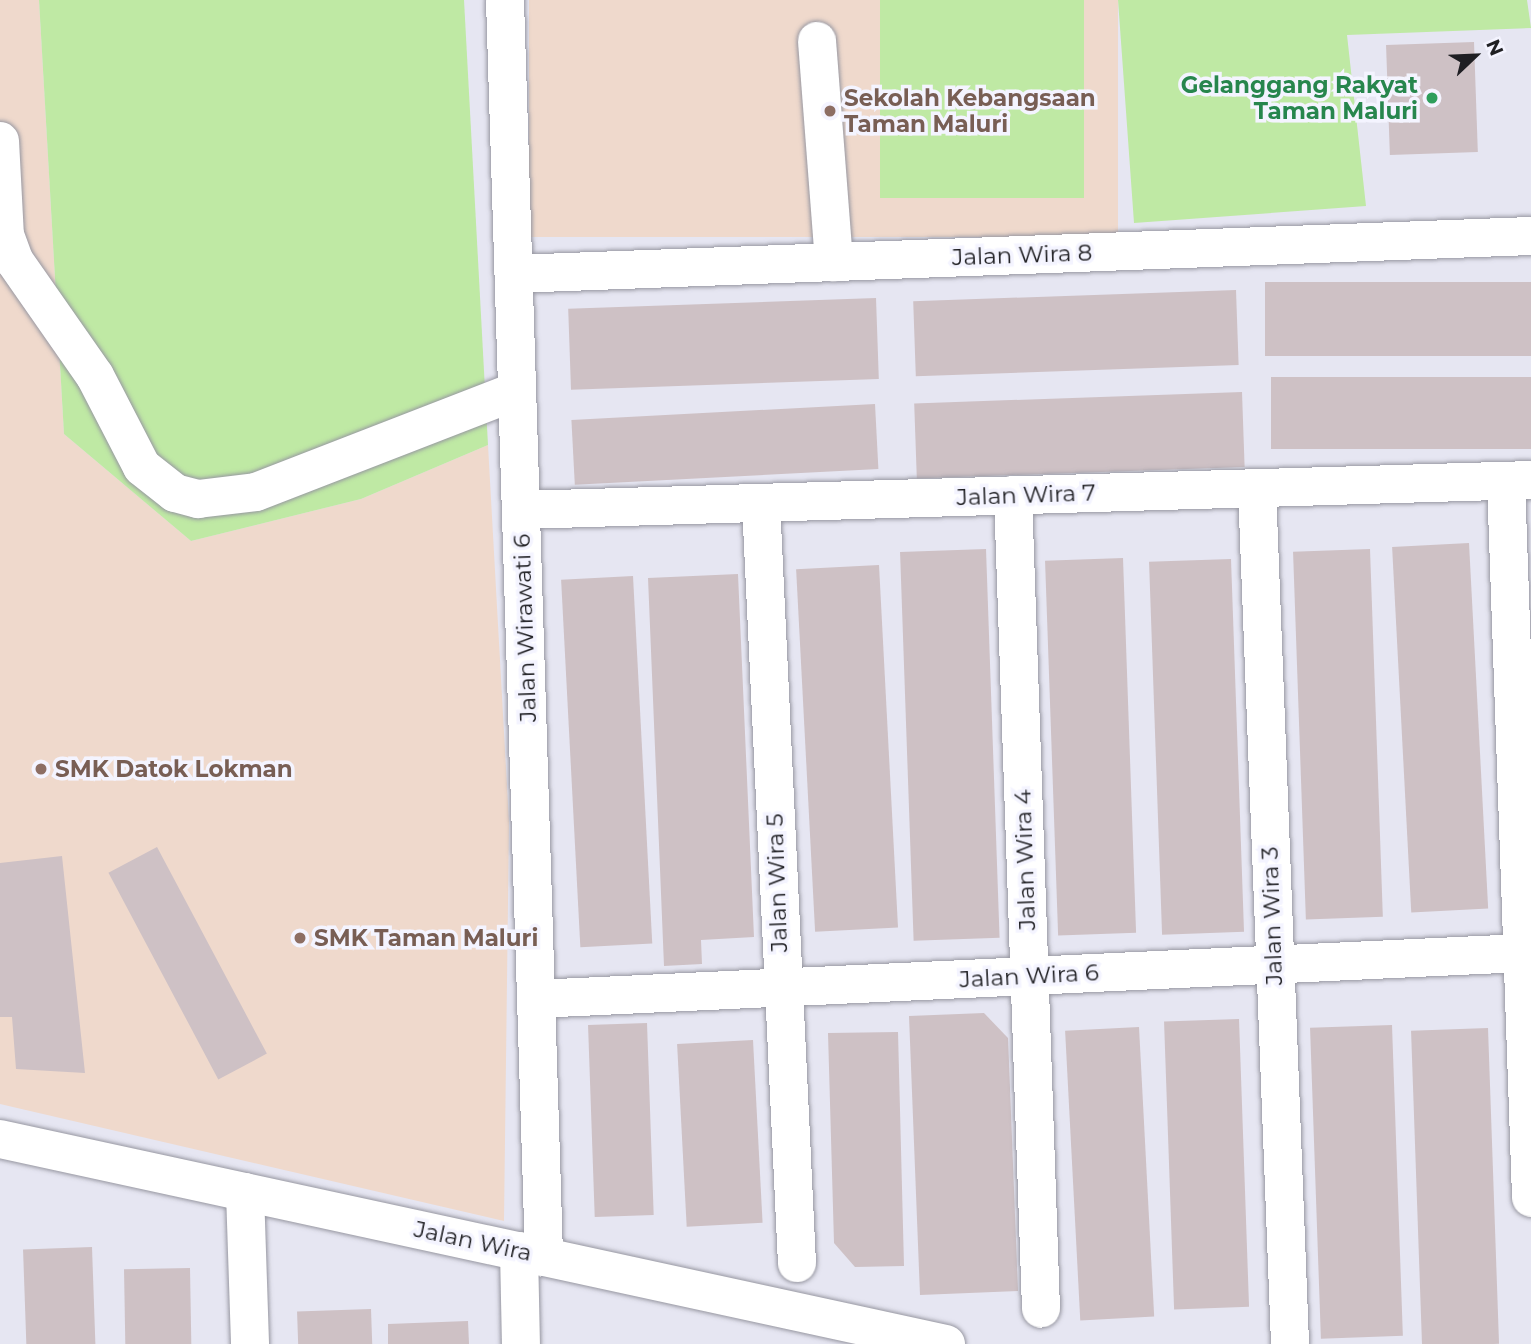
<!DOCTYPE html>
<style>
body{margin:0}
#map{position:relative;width:1531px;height:1344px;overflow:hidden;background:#e6e6f2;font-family:Montserrat,sans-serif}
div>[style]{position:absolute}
.education>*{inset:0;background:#efd9cc;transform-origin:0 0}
.green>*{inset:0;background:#bfe9a4;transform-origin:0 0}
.building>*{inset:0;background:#cec1c5;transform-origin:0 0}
.roads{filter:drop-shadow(0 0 2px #9797a1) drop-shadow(0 0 2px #9797a1)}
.minor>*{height:38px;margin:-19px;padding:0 19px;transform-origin:19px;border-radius:19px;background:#fff}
.dots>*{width:19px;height:19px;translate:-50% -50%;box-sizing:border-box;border:4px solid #f4f4ff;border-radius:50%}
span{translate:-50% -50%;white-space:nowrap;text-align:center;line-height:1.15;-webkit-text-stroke:7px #f4f4ff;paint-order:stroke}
.leisure-label{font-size:23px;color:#27864d;font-weight:700}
.right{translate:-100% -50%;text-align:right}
.education-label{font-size:23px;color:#785e54;font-weight:700}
.left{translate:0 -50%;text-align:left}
.street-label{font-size:23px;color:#1f1f23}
.north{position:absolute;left:1440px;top:21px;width:70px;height:70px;-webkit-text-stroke:5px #f4f4ff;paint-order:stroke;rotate:67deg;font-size:19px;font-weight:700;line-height:28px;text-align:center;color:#1f1f23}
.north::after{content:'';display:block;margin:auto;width:24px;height:32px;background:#1f1f23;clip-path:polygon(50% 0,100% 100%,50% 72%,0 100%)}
</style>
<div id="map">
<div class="education">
<div style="clip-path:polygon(0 0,39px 0,64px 434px,191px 541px,361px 499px,488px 445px,509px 822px,504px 1221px,0 1104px)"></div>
<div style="left:529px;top:0;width:589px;height:237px"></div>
</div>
<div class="green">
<div style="clip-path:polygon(39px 0,464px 0,488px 445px,361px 499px,191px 541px,64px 434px)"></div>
<div style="left:880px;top:0;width:204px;height:198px"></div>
<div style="clip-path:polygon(1118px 0,1527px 0,1531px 28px,1347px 35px,1366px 206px,1134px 223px)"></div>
</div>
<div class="building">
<div style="left:1474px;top:42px;width:110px;height:88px;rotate:88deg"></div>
<div style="left:1531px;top:282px;width:74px;height:266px;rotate:90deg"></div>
<div style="left:1236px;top:290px;width:75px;height:323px;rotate:88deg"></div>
<div style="left:876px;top:298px;width:81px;height:308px;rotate:88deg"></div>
<div style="left:1531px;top:377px;width:72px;height:260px;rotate:90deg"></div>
<div style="left:1242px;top:392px;width:75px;height:328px;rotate:88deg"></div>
<div style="left:875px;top:404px;width:65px;height:304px;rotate:87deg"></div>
<div style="left:1469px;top:543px;width:366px;height:77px;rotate:87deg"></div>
<div style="left:986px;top:549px;width:389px;height:86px;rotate:88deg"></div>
<div style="left:1370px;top:549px;width:368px;height:77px;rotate:88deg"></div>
<div style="left:1123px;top:558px;width:375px;height:78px;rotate:88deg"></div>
<div style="left:1231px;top:559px;width:373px;height:82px;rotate:88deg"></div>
<div style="left:879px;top:565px;width:363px;height:83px;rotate:87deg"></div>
<div style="clip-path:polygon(738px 574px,754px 937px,701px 940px,702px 964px,664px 966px,648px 578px)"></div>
<div style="left:633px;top:576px;width:368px;height:72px;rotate:87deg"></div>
<div style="left:157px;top:847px;width:234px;height:55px;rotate:62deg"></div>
<div style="clip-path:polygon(62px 856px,85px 1073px,16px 1069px,12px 1017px,0 1017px,0 863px)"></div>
<div style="clip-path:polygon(984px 1013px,1008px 1038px,1018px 1291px,920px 1295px,909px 1016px)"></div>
<div style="left:1239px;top:1019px;width:288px;height:75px;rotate:88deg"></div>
<div style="left:647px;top:1023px;width:192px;height:59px;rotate:88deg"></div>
<div style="left:1392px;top:1025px;width:311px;height:82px;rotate:88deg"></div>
<div style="left:1139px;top:1027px;width:290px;height:74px;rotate:87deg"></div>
<div style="left:1488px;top:1028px;width:316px;height:77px;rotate:88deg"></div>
<div style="clip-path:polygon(898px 1032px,904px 1266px,855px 1267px,834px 1243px,828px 1033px)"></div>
<div style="left:753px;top:1040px;width:183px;height:76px;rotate:87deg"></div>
<div style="left:92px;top:1247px;width:97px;height:69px;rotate:88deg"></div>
<div style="left:190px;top:1268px;width:76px;height:66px;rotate:89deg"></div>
<div style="left:371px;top:1309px;width:35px;height:74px;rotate:88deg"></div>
<div style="clip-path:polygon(468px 1321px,469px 1344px,388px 1344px,388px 1324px)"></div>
</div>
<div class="roads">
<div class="minor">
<div style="left:505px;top:0;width:1258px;rotate:88.22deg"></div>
<div style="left:817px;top:41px;width:222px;rotate:85.6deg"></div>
<div style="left:0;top:141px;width:94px;rotate:87deg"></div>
<div style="left:5px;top:235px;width:27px;rotate:70deg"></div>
<div style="left:14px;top:260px;width:141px;rotate:55.1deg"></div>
<div style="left:95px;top:376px;width:102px;rotate:62.7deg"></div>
<div style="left:142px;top:467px;width:42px;rotate:38.2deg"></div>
<div style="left:175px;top:493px;width:24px;rotate:15deg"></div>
<div style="left:198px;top:499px;width:58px;rotate:-6.9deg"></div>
<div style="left:256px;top:492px;width:280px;rotate:-21.2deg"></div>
<div style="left:514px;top:274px;width:1018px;rotate:-2.14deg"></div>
<div style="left:1506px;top:481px;width:717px;rotate:88deg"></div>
<div style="left:1257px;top:488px;width:857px;rotate:87.79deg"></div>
<div style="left:1013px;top:495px;width:814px;rotate:88.03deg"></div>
<div style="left:761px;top:503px;width:761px;rotate:87.29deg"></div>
<div style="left:521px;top:510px;width:1010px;rotate:-1.7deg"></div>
<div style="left:536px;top:999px;width:988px;rotate:-2.67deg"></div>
<div style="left:0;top:1139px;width:968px;rotate:12.23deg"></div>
<div style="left:245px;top:1192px;width:152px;rotate:88.1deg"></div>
<div style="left:519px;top:1251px;width:93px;rotate:88.8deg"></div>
</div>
</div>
<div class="dots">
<div style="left:1432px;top:98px;background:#2e9e5b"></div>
<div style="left:830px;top:111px;background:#8d6e63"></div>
<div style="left:41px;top:769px;background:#8d6e63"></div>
<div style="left:300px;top:938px;background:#8d6e63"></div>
</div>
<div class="leisure-label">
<span class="right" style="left:1418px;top:98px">Gelanggang Rakyat<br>Taman Maluri</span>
</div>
<div class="education-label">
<span class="left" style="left:844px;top:111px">Sekolah Kebangsaan<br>Taman Maluri</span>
<span class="left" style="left:55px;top:769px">SMK Datok Lokman</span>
<span class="left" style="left:314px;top:938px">SMK Taman Maluri</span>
</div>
<div class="street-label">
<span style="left:1022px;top:255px;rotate:-2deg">Jalan Wira 8</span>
<span style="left:1026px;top:495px;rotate:-2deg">Jalan Wira 7</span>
<span style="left:525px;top:628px;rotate:-92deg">Jalan Wirawati 6</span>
<span style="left:1025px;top:860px;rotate:-92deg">Jalan Wira 4</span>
<span style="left:777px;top:883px;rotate:-92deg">Jalan Wira 5</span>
<span style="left:1272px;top:916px;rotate:-92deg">Jalan Wira 3</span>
<span style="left:1029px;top:976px;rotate:-3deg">Jalan Wira 6</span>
<span style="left:473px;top:1241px;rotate:12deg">Jalan Wira</span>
</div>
<div class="north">N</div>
</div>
